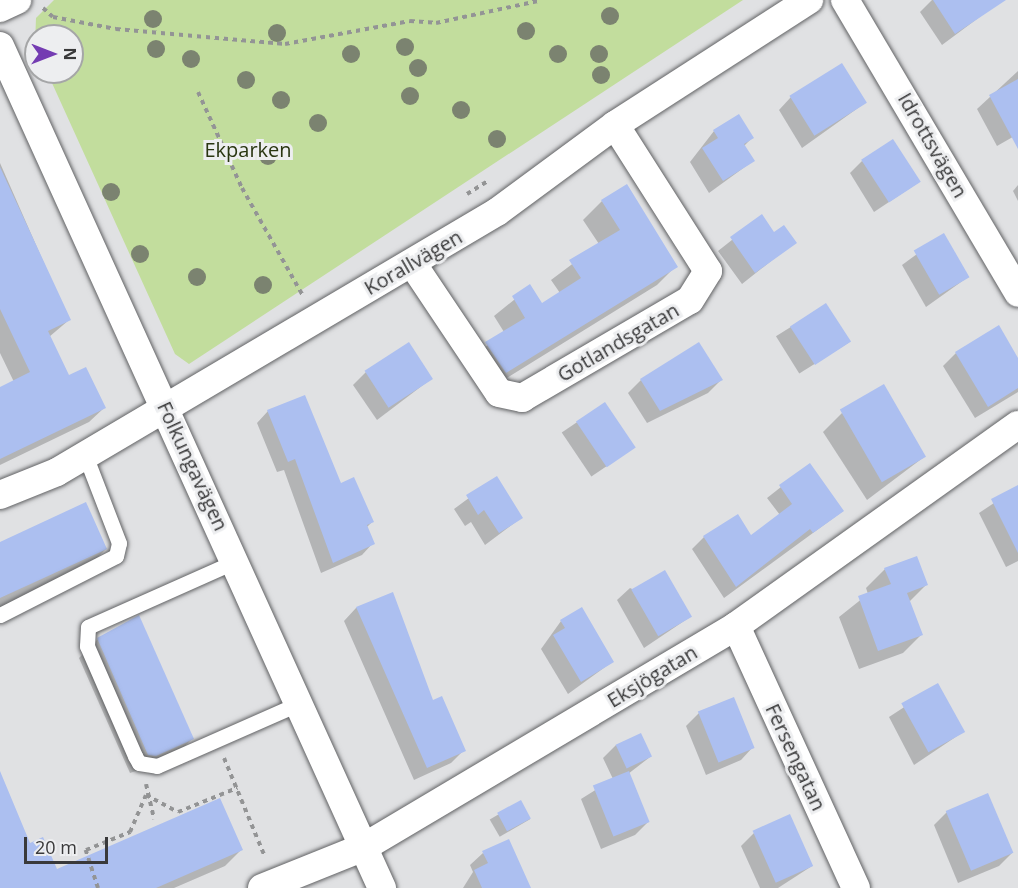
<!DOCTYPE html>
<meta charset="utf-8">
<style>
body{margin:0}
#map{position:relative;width:1018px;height:888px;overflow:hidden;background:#e0e1e3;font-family:"Open Sans",sans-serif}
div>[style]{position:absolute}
.green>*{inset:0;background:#c2dd9d}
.shadow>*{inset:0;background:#0003;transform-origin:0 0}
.building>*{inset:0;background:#acbff0;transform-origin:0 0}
.path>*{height:4px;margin-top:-2px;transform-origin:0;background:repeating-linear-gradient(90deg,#939495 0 4.5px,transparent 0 9px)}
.roads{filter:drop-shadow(0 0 2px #616264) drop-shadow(0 0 2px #616264)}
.service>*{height:15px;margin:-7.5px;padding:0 7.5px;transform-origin:7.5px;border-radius:7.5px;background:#fff}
.minor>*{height:28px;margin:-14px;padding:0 14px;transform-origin:14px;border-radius:14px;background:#fff}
.trees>*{width:18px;height:18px;margin:-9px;border-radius:50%;background:#7b8370}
span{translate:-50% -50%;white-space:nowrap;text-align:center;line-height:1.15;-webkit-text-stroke:6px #edeef0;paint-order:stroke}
.street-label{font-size:20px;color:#39393a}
.park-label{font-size:20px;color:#293611}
.north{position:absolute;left:24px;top:24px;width:60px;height:60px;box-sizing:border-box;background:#edeef0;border:2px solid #a5a6a7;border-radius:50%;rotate:90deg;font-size:16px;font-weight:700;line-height:24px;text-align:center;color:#39393a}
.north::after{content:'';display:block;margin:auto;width:21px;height:27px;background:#743cb2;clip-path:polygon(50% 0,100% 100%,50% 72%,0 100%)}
.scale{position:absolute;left:24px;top:837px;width:84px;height:27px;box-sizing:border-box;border:3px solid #39393a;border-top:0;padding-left:8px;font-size:18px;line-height:21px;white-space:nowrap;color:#39393a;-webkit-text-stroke:4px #edeef0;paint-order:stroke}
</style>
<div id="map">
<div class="green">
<div style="clip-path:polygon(54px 0,743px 0,189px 364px,175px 354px,47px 72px,72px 72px,72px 36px,36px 36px,35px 44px,36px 18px)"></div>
</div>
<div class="shadow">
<div style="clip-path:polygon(932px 0,982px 0,989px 10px,942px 45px,920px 12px)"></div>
<div style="clip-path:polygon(1018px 71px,1018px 134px,997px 146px,977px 109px)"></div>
<div style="clip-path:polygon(791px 97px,865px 103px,802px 148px,779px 110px)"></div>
<div style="clip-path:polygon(714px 131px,752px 138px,744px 146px,753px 161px,709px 193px,690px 162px)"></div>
<div style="clip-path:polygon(862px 161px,919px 182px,874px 212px,850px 173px)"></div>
<div style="clip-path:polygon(0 163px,69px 320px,49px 337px,68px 377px,104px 408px,89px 422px,0 465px,0 389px,14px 382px,0 353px)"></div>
<div style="clip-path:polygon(1018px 185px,1018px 201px,1013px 191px)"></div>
<div style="clip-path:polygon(602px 201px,676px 266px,657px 285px,486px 391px,467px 362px,504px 332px,494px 316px,530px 287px,541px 305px,560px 293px,551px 280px,599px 244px,583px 220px)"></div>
<div style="clip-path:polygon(761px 217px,774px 234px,795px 242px,742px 284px,718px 251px)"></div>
<div style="clip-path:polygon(943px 235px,968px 277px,926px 307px,902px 265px)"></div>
<div style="left:826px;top:305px;width:44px;height:59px;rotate:58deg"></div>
<div style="clip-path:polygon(956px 353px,1018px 360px,1018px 392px,975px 418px,943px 366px)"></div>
<div style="clip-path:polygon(366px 372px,431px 379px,377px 420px,353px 385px)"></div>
<div style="clip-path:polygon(641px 380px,721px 380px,708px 393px,647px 423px,628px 393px)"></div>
<div style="left:604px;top:404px;width:53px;height:51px;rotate:56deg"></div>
<div style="clip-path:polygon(268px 411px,373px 521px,366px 528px,373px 543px,362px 555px,321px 573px,284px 470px,277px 472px,257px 423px)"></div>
<div style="clip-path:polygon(842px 413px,924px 457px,867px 500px,823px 432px)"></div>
<div style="clip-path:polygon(809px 465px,843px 511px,724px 598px,692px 549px,704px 537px,751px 537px,780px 515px,767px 498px)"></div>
<div style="clip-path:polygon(496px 478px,521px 518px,485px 545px,471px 522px,465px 526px,454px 509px)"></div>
<div style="clip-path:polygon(1018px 487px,1018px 561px,1006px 567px,979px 513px)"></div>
<div style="clip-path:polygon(0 543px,106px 549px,87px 568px,0 608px)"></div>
<div style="clip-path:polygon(885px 569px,926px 585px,909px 602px,922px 634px,903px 653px,859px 669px,839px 617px,868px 594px,866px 588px)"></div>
<div style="clip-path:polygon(630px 588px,690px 617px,644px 648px,617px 600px)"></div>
<div style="clip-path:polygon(392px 594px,432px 702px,464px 750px,451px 763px,414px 780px,344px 621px,356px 608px)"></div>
<div style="clip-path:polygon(561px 621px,612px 662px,568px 694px,541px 649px)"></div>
<div style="clip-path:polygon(98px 639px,192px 739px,173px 758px,130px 773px,79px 658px)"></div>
<div style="clip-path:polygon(938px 685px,963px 732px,914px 765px,889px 717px)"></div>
<div style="clip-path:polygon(699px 713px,753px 747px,741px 760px,706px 775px,686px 726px)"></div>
<div style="clip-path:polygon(616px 745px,650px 757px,628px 774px,648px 822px,635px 835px,601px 849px,581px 799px,613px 779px,603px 758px)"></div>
<div style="clip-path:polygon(0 791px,29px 845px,56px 871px,241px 850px,225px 866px,174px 888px,0 888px)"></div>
<div style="left:520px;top:802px;width:20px;height:35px;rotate:60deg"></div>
<div style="clip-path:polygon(947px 812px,1012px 853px,999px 866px,958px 883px,934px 825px)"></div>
<div style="clip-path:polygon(789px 816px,812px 866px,778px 888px,760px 888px,741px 846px,754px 833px)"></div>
<div style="clip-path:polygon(483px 853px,529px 888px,463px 888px,473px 872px,470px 865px)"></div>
</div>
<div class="building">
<div style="clip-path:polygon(933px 0,1006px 0,955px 34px)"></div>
<div style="left:842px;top:63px;width:47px;height:62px;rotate:58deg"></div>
<div style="clip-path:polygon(1018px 79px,1018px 149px,989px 95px)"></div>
<div style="clip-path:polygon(739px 114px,754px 138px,744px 144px,755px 161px,723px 181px,702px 148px,718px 138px,713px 130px)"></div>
<div style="left:893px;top:139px;width:51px;height:38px;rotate:57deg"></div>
<div style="clip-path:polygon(0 167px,71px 320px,48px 331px,69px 375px,86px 367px,106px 408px,0 459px,0 387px,30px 372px,0 309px)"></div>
<div style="clip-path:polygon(627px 184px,678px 267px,506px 373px,485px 342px,525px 318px,512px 296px,530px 284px,542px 303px,581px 278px,569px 260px,620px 230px,601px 200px)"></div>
<div style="clip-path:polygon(762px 214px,774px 232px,784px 225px,797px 243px,755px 273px,730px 237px)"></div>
<div style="left:944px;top:233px;width:51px;height:35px;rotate:60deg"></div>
<div style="left:826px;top:303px;width:46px;height:43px;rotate:57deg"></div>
<div style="clip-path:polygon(999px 325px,1018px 358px,1018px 388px,988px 407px,955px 352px)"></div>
<div style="left:409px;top:342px;width:44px;height:53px;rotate:57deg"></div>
<div style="clip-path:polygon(699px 342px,723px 380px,660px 411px,640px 379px)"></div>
<div style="left:884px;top:384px;width:84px;height:51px;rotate:60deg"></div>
<div style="clip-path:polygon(305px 395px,341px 483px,354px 477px,374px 522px,367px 525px,375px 544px,333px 563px,295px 459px,288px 462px,267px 410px)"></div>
<div style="left:605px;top:402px;width:55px;height:35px;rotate:56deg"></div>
<div style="clip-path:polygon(810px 463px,844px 511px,813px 533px,810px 529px,736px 587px,703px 536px,738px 514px,751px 535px,792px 504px,779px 485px)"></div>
<div style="clip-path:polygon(497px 476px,523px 518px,499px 533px,484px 510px,478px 515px,466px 495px)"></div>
<div style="clip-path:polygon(1018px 485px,1018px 553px,991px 499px)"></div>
<div style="clip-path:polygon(86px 502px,107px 549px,0 598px,0 542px)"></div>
<div style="clip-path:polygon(917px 556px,928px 585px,907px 593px,923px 635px,878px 651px,858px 596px,891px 584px,884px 568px)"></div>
<div style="left:665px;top:570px;width:54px;height:39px;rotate:60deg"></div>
<div style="clip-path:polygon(393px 592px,433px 700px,442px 696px,466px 751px,427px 768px,356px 607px)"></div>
<div style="clip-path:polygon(582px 607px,614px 662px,581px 682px,553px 635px,565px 628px,560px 620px)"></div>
<div style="clip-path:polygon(139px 615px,194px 739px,156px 756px,148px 755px,97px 638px)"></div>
<div style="left:938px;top:683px;width:56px;height:42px;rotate:61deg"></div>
<div style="left:734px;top:697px;width:55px;height:39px;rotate:68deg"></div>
<div style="left:641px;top:733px;width:26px;height:28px;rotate:65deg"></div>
<div style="clip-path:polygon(0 771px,30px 843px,43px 837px,57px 869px,220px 798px,243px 850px,156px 888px,0 888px)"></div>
<div style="left:629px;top:771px;width:55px;height:39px;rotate:68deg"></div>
<div style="left:988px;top:793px;width:65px;height:46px;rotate:67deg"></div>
<div style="left:521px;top:800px;width:21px;height:27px;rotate:62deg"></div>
<div style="left:790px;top:814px;width:57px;height:41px;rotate:66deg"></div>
<div style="clip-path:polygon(509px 839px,531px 888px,482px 888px,474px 870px,488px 863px,482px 851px)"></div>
</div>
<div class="path">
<div style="left:43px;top:8px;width:13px;rotate:42deg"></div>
<div style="left:53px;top:17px;width:64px;rotate:10.8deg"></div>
<div style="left:116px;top:29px;width:170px;rotate:5.1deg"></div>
<div style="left:285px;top:44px;width:127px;rotate:-10.4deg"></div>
<div style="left:410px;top:21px;width:26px;rotate:4deg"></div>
<div style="left:436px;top:23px;width:108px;rotate:-12.2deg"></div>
<div style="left:198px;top:92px;width:106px;rotate:65.4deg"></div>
<div style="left:242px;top:188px;width:124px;rotate:60.5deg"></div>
<div style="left:467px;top:194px;width:26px;rotate:-32deg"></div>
<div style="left:224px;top:758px;width:107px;rotate:67.5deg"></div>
<div style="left:146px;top:784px;width:36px;rotate:77deg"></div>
<div style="left:98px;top:888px;width:40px;rotate:-108deg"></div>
<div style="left:86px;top:850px;width:48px;rotate:-22.2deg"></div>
<div style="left:130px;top:832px;width:40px;rotate:-66.6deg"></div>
<div style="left:146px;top:795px;width:36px;rotate:28deg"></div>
<div style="left:178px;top:812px;width:64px;rotate:-22.1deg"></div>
</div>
<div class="roads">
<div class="service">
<div style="left:236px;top:561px;width:162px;rotate:156deg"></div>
<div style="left:88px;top:627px;width:19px;rotate:93deg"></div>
<div style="left:87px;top:646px;width:120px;rotate:66.4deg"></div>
<div style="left:135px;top:756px;width:8px;rotate:60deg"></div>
<div style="left:139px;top:763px;width:18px;rotate:9deg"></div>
<div style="left:157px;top:766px;width:156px;rotate:-23.8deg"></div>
<div style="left:0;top:615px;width:130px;rotate:-27deg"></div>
<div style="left:116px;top:556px;width:13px;rotate:-77deg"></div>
<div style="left:119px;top:543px;width:94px;rotate:-111.1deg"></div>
</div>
<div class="minor">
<div style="left:845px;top:0;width:340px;rotate:59.4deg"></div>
<div style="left:0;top:8px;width:19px;rotate:-25deg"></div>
<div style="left:0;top:46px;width:925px;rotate:65.6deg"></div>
<div style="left:412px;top:263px;width:156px;rotate:56.2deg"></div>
<div style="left:499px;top:393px;width:24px;rotate:12deg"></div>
<div style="left:522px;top:398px;width:194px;rotate:-30.3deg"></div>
<div style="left:690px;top:300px;width:34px;rotate:-58deg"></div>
<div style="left:708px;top:271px;width:173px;rotate:-122.5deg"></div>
<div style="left:0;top:495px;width:61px;rotate:-22deg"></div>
<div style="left:57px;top:472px;width:511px;rotate:-30.58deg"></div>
<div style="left:497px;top:212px;width:147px;rotate:-36.4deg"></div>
<div style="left:615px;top:125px;width:231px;rotate:-32.8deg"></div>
<div style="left:736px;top:626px;width:288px;rotate:65.4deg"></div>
<div style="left:262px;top:888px;width:110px;rotate:-21.9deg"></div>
<div style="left:364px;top:847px;width:433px;rotate:-30.7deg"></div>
<div style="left:736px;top:626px;width:346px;rotate:-35.5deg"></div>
</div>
</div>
<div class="trees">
<div style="left:610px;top:16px"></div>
<div style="left:153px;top:19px"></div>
<div style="left:526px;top:31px"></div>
<div style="left:277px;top:33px"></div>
<div style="left:405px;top:47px"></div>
<div style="left:156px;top:49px"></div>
<div style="left:351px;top:54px"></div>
<div style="left:558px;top:54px"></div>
<div style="left:599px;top:54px"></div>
<div style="left:191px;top:59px"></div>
<div style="left:418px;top:68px"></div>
<div style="left:601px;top:75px"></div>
<div style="left:246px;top:80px"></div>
<div style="left:410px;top:96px"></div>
<div style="left:281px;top:100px"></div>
<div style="left:461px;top:110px"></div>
<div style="left:318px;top:123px"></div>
<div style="left:497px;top:139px"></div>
<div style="left:268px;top:156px"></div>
<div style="left:111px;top:192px"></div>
<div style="left:140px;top:254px"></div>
<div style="left:197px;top:277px"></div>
<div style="left:263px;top:285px"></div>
</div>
<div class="street-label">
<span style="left:933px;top:145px;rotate:60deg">Idrottsvägen</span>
<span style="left:413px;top:262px;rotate:-30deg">Korallvägen</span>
<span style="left:618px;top:342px;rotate:-30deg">Gotlandsgatan</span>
<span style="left:193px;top:466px;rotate:65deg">Folkungavägen</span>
<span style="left:652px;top:676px;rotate:-31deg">Eksjögatan</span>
<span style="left:796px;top:757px;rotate:65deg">Fersengatan</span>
</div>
<div class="park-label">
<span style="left:248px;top:149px">Ekparken</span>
</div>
<div class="north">N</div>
<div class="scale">20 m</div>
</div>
